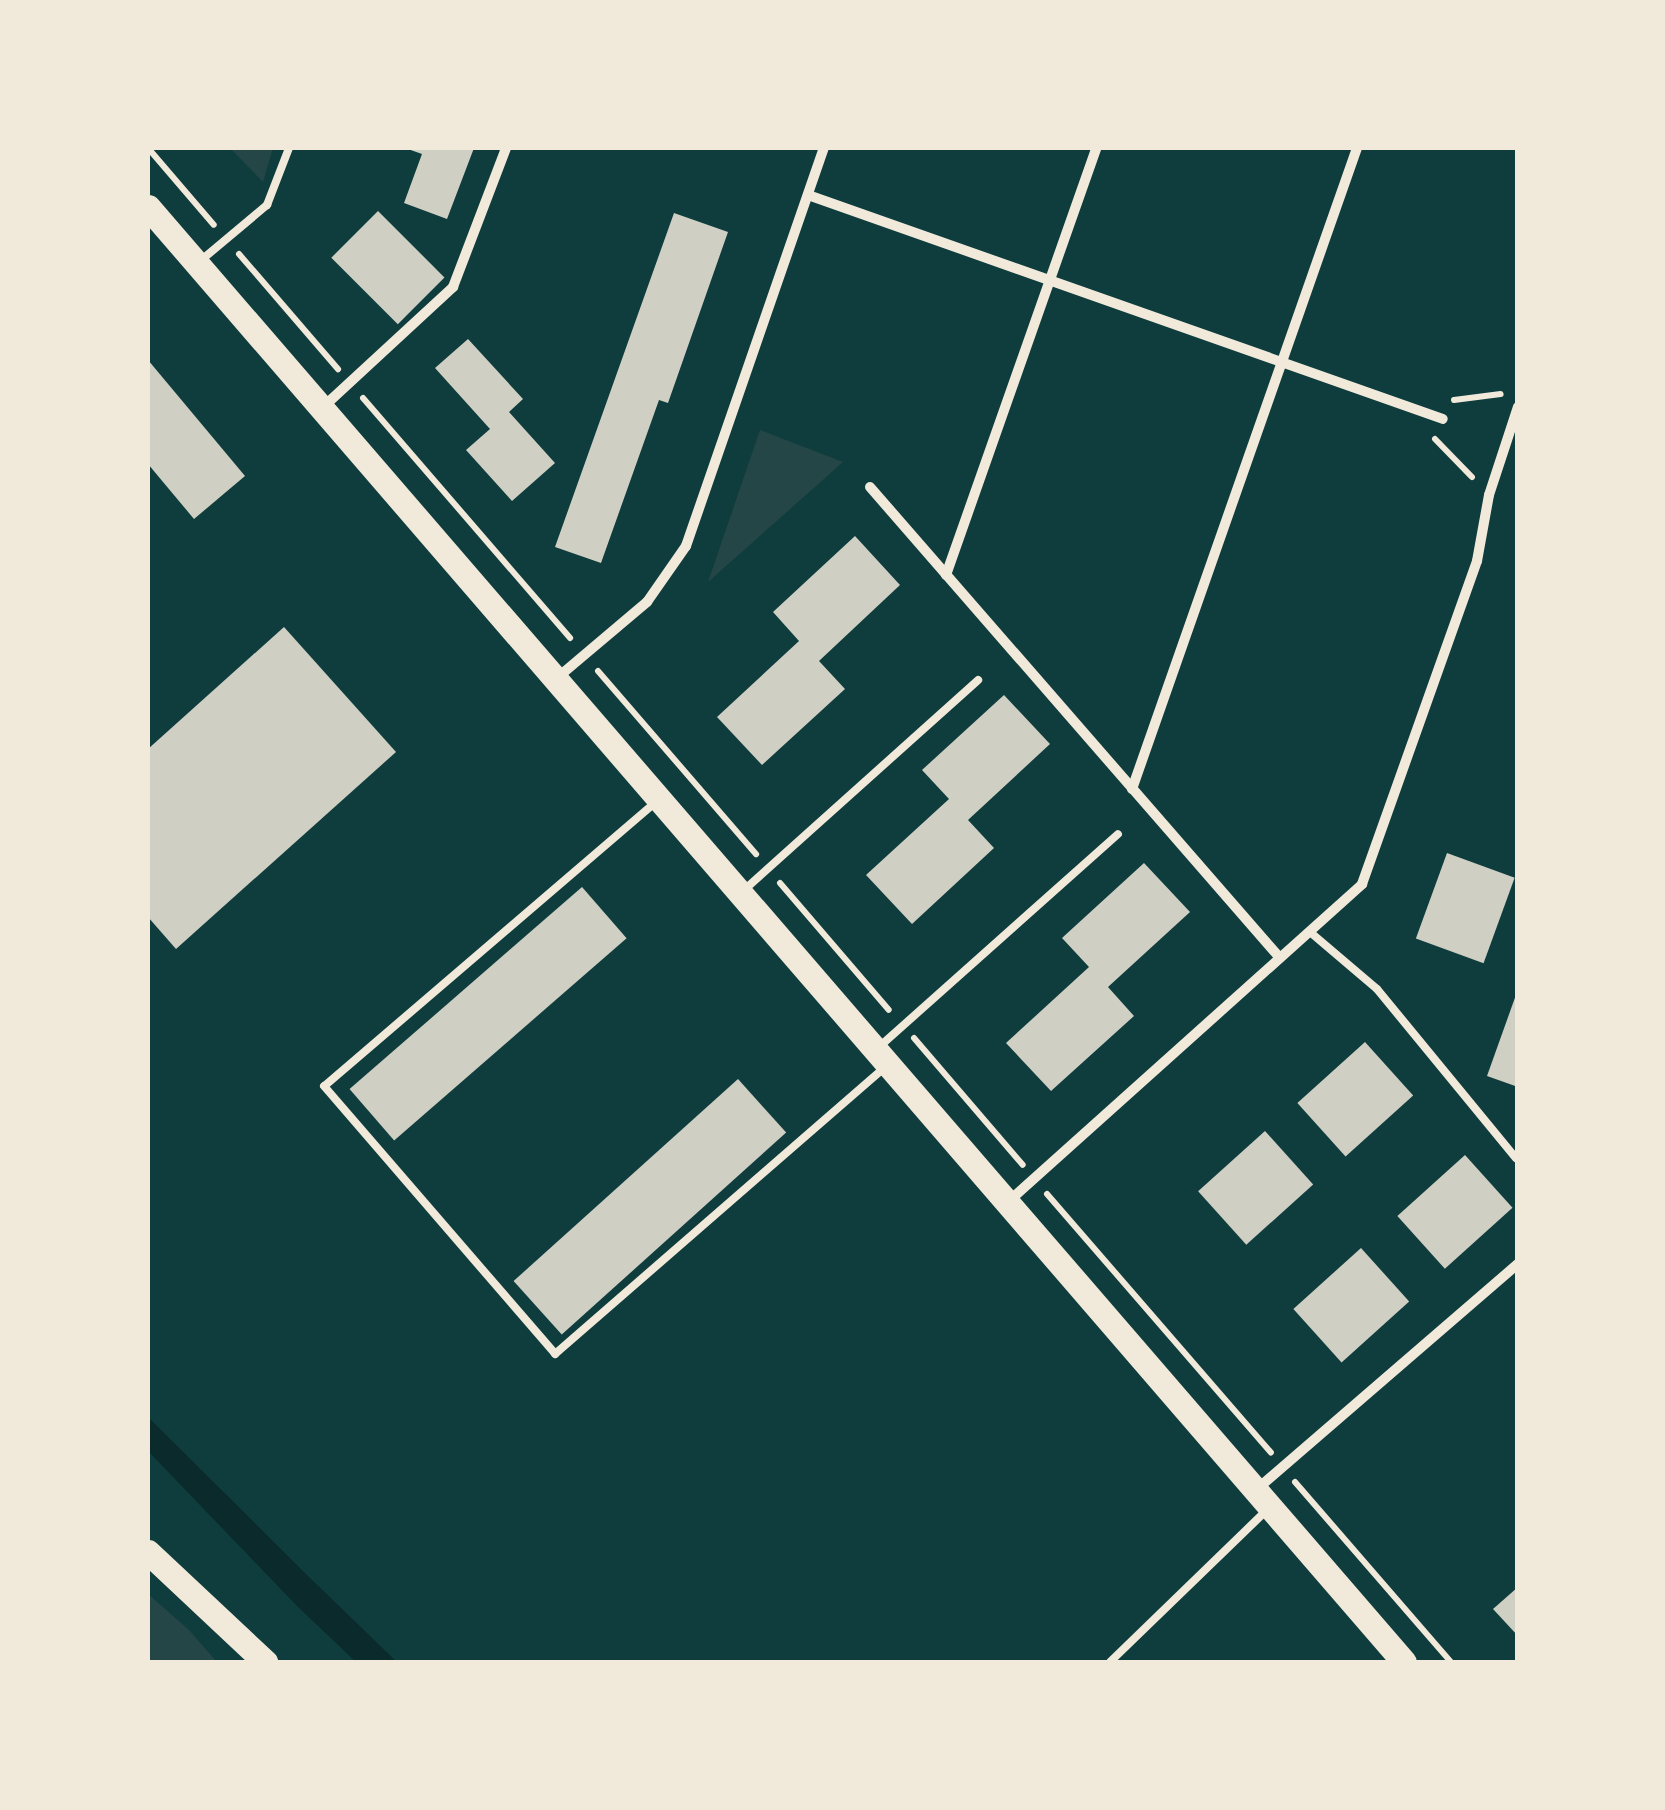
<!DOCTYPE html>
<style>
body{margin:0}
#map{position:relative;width:1665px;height:1810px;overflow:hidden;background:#0f3d3e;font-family:"Varela Round",sans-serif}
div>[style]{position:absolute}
.green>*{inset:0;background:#244646}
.water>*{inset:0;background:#0a2a2b}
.building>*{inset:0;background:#cfcfc3;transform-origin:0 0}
.path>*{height:6px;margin:-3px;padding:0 3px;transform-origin:3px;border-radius:3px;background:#f1e9da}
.service>*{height:8px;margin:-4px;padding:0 4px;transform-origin:4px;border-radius:4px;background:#f1e9da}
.minor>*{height:10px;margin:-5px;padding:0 5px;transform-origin:5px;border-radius:5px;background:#f1e9da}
.primary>*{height:25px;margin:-12.5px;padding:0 12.5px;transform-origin:12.5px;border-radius:12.5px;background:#f1e9da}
span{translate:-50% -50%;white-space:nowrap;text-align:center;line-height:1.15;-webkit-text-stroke:8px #f1e9da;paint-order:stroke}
.frame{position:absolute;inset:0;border:150px solid #f1e9da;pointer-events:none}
</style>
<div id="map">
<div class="green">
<div style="clip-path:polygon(230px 148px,273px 148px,263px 182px)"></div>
<div style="clip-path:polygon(760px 430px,843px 462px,708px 582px)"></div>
<div style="clip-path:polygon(148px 1594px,189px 1630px,217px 1662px,148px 1662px)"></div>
</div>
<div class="water">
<div style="clip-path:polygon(148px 1417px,307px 1575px,397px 1662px,356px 1662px,298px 1607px,148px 1451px)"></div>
</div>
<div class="building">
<div style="clip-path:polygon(405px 148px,474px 148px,447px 219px,404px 203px,422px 154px)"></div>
<div style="left:378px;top:211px;width:94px;height:66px;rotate:45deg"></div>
<div style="clip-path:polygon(674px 213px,728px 232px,668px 403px,659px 400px,601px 563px,555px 547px)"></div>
<div style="clip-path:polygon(468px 339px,523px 399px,509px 412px,555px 463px,512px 501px,466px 450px,490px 429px,435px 368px)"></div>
<div style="clip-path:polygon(148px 360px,245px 476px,194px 519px,148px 464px)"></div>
<div style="clip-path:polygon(855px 536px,900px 585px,819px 661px,845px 689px,762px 765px,717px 717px,799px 641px,773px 612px)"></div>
<div style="clip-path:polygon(284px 627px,396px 752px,176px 949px,148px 917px,148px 749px)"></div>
<div style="clip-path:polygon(1004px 695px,1050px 744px,968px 820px,994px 848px,912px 924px,866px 875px,949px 799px,922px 770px)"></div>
<div style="left:1447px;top:853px;width:72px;height:91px;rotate:20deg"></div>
<div style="clip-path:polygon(1144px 863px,1190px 912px,1108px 987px,1134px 1016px,1051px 1091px,1006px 1043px,1089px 967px,1062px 938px)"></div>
<div style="left:582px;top:887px;width:68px;height:308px;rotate:49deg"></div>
<div style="clip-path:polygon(1517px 992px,1518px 992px,1518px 1087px,1487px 1076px)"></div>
<div style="left:1365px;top:1042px;width:72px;height:91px;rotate:48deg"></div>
<div style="left:738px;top:1079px;width:72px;height:302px;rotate:48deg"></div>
<div style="left:1265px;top:1131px;width:72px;height:90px;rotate:48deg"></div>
<div style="left:1465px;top:1155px;width:71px;height:91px;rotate:48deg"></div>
<div style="left:1361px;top:1248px;width:72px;height:91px;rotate:48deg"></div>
<div style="clip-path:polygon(1518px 1587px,1518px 1636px,1493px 1609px)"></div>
</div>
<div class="path">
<div style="left:148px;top:148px;width:101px;rotate:49.4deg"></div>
<div style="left:239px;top:254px;width:152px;rotate:49.3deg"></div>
<div style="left:363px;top:398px;width:317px;rotate:49.2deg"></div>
<div style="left:1454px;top:400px;width:47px;rotate:-7.3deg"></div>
<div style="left:1435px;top:439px;width:53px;rotate:45.8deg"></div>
<div style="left:598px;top:671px;width:242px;rotate:49.2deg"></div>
<div style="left:780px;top:883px;width:167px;rotate:49.4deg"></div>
<div style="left:914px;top:1038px;width:167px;rotate:49.4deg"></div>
<div style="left:1047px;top:1194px;width:342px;rotate:49.1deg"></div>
<div style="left:1295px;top:1482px;width:238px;rotate:49.1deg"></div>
</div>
<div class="service">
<div style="left:199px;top:262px;width:89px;rotate:-40deg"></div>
<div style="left:267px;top:205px;width:61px;rotate:-68.9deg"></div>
<div style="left:657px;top:801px;width:438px;rotate:139.4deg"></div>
<div style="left:324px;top:1086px;width:354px;rotate:49.2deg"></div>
<div style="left:555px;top:1354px;width:439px;rotate:-41deg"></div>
<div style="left:743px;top:891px;width:316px;rotate:-41.9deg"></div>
<div style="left:1310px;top:932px;width:88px;rotate:40.4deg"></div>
<div style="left:1377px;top:989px;width:219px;rotate:50.6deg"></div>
<div style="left:879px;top:1047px;width:320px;rotate:-41.7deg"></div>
<div style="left:1110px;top:1662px;width:220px;rotate:-44.1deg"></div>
</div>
<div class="minor">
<div style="left:808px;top:195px;width:673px;rotate:19.43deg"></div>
<div style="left:321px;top:409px;width:180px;rotate:-42.7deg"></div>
<div style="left:453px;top:287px;width:149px;rotate:-69.1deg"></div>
<div style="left:870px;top:487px;width:624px;rotate:48.96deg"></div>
<div style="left:946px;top:575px;width:453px;rotate:-70.6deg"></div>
<div style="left:557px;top:678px;width:118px;rotate:-40.2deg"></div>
<div style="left:647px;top:602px;width:68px;rotate:-55.1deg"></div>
<div style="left:686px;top:546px;width:421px;rotate:-70.9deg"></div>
<div style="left:1132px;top:789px;width:679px;rotate:-70.66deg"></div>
<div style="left:1008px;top:1202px;width:476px;rotate:-41.9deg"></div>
<div style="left:1362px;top:884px;width:343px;rotate:-70.4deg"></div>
<div style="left:1477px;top:561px;width:67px;rotate:-79.7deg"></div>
<div style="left:1489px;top:495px;width:93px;rotate:-71.8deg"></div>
<div style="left:1257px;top:1489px;width:345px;rotate:-40.8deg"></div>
</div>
<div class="primary">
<div style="left:148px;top:207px;width:1922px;rotate:49.2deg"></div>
<div style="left:148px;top:1552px;width:161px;rotate:43.2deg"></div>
</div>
<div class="frame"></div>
</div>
